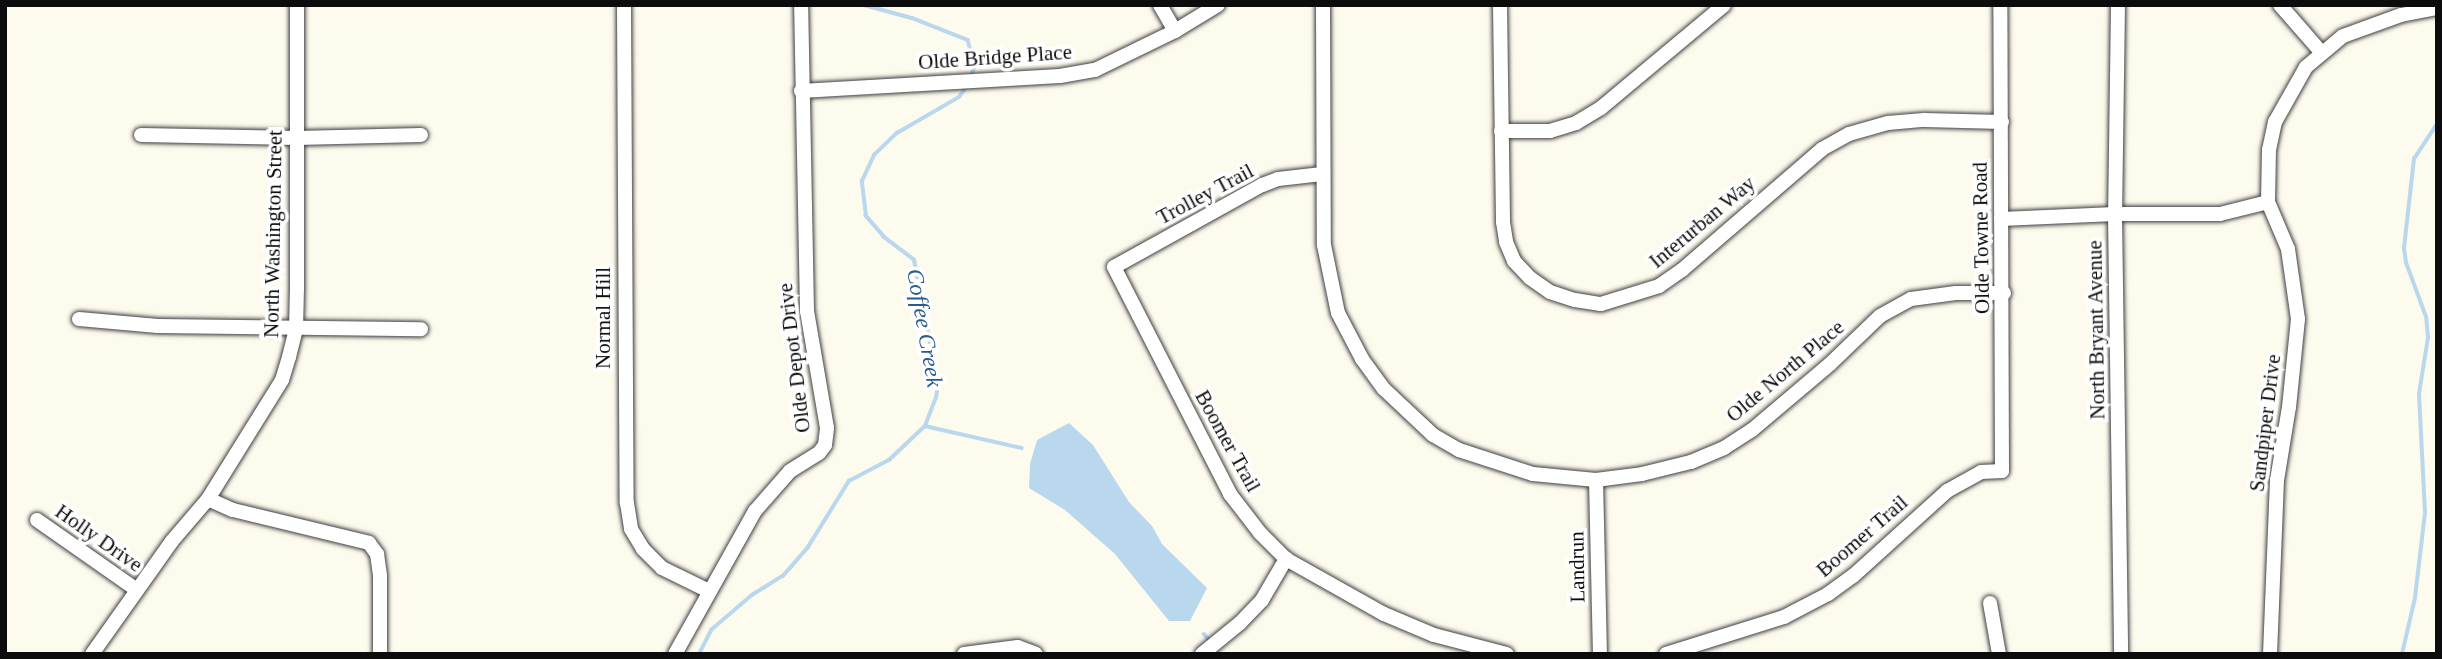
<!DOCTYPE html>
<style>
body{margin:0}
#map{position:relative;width:2442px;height:659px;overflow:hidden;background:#fdfaee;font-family:Georgia,serif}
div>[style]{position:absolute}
.water>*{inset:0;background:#b9d8ed}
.stream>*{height:3.5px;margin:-1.75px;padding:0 1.75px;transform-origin:1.75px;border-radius:1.75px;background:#b9d8ed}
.roads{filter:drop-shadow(0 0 2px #3f3f3f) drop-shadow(0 0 2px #3f3f3f)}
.minor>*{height:14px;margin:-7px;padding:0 7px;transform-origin:7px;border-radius:7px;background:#fff}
span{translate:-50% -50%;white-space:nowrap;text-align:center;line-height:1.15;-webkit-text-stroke:7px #fff;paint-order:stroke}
.street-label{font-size:21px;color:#0c0c0c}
.water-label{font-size:23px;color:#275d8c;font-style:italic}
.frame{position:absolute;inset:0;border:7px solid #0c0c0c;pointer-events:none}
</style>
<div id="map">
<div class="water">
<div style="clip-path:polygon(1069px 423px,1093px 445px,1129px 502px,1152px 526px,1162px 544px,1207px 588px,1190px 621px,1169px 621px,1115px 554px,1065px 510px,1029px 488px,1030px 464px,1037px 440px)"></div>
</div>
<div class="stream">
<div style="left:864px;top:5px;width:50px;rotate:15.2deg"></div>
<div style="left:912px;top:18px;width:60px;rotate:21.4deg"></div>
<div style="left:968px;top:40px;width:28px;rotate:75deg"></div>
<div style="left:975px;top:67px;width:11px;rotate:112deg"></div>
<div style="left:925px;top:426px;width:99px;rotate:12.8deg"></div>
<div style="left:1204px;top:634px;width:12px;rotate:48deg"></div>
<div style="left:699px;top:654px;width:27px;rotate:-63deg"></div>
<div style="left:711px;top:630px;width:54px;rotate:-40.5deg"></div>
<div style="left:752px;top:595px;width:36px;rotate:-32deg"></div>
<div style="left:783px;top:576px;width:38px;rotate:-49deg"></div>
<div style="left:808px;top:547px;width:78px;rotate:-58.2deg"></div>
<div style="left:849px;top:481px;width:45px;rotate:-27.7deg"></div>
<div style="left:889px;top:460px;width:50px;rotate:-43.4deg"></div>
<div style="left:925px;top:426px;width:30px;rotate:-69deg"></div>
<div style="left:936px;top:398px;width:13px;rotate:-81deg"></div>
<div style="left:938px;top:385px;width:127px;rotate:-100.9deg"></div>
<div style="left:914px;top:260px;width:38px;rotate:-143deg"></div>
<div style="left:884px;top:237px;width:28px;rotate:-131deg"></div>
<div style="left:866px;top:216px;width:35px;rotate:-97deg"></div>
<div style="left:862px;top:181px;width:29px;rotate:-65deg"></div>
<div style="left:874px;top:155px;width:32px;rotate:-44deg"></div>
<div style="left:897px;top:133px;width:72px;rotate:-30.1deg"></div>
<div style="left:959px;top:97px;width:15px;rotate:-53deg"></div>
<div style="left:2402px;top:654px;width:57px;rotate:-76.9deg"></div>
<div style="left:2415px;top:598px;width:86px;rotate:-83.3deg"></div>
<div style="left:2425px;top:513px;width:119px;rotate:-92.9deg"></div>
<div style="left:2419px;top:394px;width:57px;rotate:-80.9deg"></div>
<div style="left:2428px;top:338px;width:21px;rotate:-95deg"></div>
<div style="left:2426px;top:317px;width:58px;rotate:-110.3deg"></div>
<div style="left:2406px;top:263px;width:15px;rotate:-98deg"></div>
<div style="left:2404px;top:248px;width:90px;rotate:-83.6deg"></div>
<div style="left:2414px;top:159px;width:42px;rotate:-56.7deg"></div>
</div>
<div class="roads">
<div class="minor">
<div style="left:624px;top:5px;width:498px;rotate:89.7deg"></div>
<div style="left:627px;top:503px;width:26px;rotate:81deg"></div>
<div style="left:631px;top:529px;width:23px;rotate:59deg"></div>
<div style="left:643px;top:549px;width:27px;rotate:45deg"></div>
<div style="left:662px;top:568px;width:52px;rotate:26.1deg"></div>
<div style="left:1160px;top:5px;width:30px;rotate:60deg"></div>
<div style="left:1323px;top:5px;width:240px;rotate:89.8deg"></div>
<div style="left:1324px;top:245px;width:69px;rotate:78.4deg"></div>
<div style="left:1338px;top:313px;width:52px;rotate:62.4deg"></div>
<div style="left:1362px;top:359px;width:37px;rotate:54deg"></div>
<div style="left:1384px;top:389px;width:67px;rotate:43.2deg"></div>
<div style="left:1433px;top:435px;width:30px;rotate:30deg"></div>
<div style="left:1459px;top:450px;width:78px;rotate:18deg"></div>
<div style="left:1533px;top:474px;width:63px;rotate:5.4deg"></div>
<div style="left:1596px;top:480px;width:46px;rotate:-7.4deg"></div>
<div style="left:1642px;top:474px;width:50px;rotate:-13.8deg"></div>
<div style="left:1691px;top:462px;width:36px;rotate:-23deg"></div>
<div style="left:1724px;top:448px;width:33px;rotate:-33deg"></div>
<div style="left:1752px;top:430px;width:102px;rotate:-40.2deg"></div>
<div style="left:1830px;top:364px;width:69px;rotate:-43.8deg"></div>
<div style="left:1880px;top:316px;width:35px;rotate:-29deg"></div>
<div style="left:1911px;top:299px;width:45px;rotate:-7.6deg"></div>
<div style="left:1956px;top:293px;width:48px"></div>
<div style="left:1500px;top:5px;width:217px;rotate:89.2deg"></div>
<div style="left:1503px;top:222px;width:20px;rotate:81deg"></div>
<div style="left:1506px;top:242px;width:21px;rotate:67deg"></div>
<div style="left:1514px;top:261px;width:23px;rotate:47deg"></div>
<div style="left:1530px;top:278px;width:24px;rotate:35deg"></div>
<div style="left:1550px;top:292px;width:26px;rotate:18deg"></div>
<div style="left:1575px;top:300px;width:26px;rotate:9deg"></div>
<div style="left:1601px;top:304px;width:61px;rotate:-17.2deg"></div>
<div style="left:1659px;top:286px;width:28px;rotate:-35deg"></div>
<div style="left:1682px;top:270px;width:185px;rotate:-40.8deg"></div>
<div style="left:1822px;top:149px;width:31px;rotate:-29deg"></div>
<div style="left:1849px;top:134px;width:41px;rotate:-15.8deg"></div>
<div style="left:1888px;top:123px;width:36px;rotate:-5deg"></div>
<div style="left:1924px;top:120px;width:78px;rotate:1.5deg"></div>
<div style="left:2118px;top:5px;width:209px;rotate:90.8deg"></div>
<div style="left:2115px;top:214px;width:440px;rotate:89.2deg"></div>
<div style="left:2280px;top:5px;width:62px;rotate:48.9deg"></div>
<div style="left:801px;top:91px;width:259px;rotate:-3.3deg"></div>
<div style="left:1060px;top:76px;width:36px;rotate:-10deg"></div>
<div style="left:1095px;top:70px;width:89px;rotate:-26deg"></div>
<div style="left:1175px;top:31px;width:50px;rotate:-31.2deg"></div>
<div style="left:1501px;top:131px;width:49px"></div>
<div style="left:1550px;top:131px;width:27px;rotate:-17deg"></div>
<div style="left:1576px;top:123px;width:29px;rotate:-31deg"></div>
<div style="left:1601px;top:108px;width:160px;rotate:-39.9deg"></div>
<div style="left:141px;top:135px;width:156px;rotate:1.1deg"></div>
<div style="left:297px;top:138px;width:124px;rotate:-1.4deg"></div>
<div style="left:1322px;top:174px;width:44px;rotate:173.5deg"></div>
<div style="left:1278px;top:179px;width:17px;rotate:159deg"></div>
<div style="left:1262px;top:185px;width:169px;rotate:151deg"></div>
<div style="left:1114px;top:267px;width:255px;rotate:62.9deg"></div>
<div style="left:1230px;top:494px;width:49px;rotate:52.4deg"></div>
<div style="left:1260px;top:533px;width:37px;rotate:45deg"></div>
<div style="left:1286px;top:559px;width:112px;rotate:29.3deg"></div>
<div style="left:1384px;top:614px;width:54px;rotate:22.8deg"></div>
<div style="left:1434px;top:635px;width:75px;rotate:14.6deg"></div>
<div style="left:2268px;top:202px;width:51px;rotate:66.9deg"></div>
<div style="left:2288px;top:249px;width:71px;rotate:81.9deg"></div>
<div style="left:2298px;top:319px;width:88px;rotate:95.8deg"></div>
<div style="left:2289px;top:407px;width:74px;rotate:99.3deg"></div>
<div style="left:2277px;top:480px;width:174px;rotate:92.3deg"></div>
<div style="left:2268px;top:202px;width:52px;rotate:-88.9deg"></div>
<div style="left:2269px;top:150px;width:29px;rotate:-78deg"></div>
<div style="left:2275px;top:122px;width:63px;rotate:-60.6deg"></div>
<div style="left:2306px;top:67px;width:48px;rotate:-40deg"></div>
<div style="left:2343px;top:36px;width:62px;rotate:-19.9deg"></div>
<div style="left:2401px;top:15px;width:37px;rotate:-11deg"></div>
<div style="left:2001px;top:219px;width:114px;rotate:-2.5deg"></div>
<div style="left:2115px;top:214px;width:105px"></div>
<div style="left:2220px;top:214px;width:49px;rotate:-14deg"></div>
<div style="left:79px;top:319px;width:79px;rotate:5.1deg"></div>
<div style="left:158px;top:326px;width:263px;rotate:0.7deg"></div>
<div style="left:1596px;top:480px;width:174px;rotate:88.7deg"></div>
<div style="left:208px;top:499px;width:27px;rotate:24deg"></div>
<div style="left:233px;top:510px;width:140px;rotate:13.6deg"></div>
<div style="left:369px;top:543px;width:14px;rotate:54deg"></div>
<div style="left:377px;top:554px;width:22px;rotate:82deg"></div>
<div style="left:380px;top:576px;width:78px;rotate:90deg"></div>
<div style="left:37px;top:520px;width:122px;rotate:35deg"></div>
<div style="left:1990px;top:603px;width:52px;rotate:80deg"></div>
<div style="left:92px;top:654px;width:138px;rotate:-54.7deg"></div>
<div style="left:172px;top:541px;width:55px;rotate:-49.4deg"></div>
<div style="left:208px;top:499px;width:140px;rotate:-58.1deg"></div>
<div style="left:282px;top:380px;width:24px;rotate:-73deg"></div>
<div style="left:289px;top:357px;width:29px;rotate:-76deg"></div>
<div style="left:296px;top:329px;width:41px;rotate:-88.6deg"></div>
<div style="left:297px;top:288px;width:283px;rotate:-90deg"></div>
<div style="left:675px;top:654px;width:164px;rotate:-60.8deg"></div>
<div style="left:755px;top:511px;width:53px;rotate:-48.8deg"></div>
<div style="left:790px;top:471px;width:34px;rotate:-32deg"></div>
<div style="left:819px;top:453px;width:10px;rotate:-53deg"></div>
<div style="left:825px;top:445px;width:17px;rotate:-83deg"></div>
<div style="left:827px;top:428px;width:119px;rotate:-99.7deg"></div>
<div style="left:807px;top:311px;width:306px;rotate:-91.1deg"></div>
<div style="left:964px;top:654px;width:54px;rotate:-7.4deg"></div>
<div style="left:1018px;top:647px;width:19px;rotate:21deg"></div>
<div style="left:1202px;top:654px;width:49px;rotate:-39.2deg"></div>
<div style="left:1240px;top:623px;width:32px;rotate:-46deg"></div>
<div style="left:1262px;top:600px;width:48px;rotate:-59.7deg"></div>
<div style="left:1666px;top:654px;width:124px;rotate:-17.4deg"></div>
<div style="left:1784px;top:617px;width:50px;rotate:-27.6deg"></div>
<div style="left:1828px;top:594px;width:31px;rotate:-36deg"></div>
<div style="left:1853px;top:576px;width:127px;rotate:-42.1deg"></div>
<div style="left:1947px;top:491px;width:39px;rotate:-29deg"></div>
<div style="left:1981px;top:472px;width:21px;rotate:-3deg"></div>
<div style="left:2002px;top:471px;width:466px;rotate:-90.2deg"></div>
</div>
</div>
<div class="street-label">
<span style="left:995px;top:57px;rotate:-4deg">Olde Bridge Place</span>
<span style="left:1205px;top:194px;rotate:-28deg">Trolley Trail</span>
<span style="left:1702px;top:222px;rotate:-40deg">Interurban Way</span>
<span style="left:273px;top:234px;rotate:-89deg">North Washington Street</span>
<span style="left:1981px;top:238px;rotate:-91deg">Olde Towne Road</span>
<span style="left:603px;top:318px;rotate:-90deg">Normal Hill</span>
<span style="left:2096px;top:330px;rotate:-91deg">North Bryant Avenue</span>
<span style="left:794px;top:358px;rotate:-97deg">Olde Depot Drive</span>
<span style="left:1785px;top:371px;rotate:-40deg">Olde North Place</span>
<span style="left:2265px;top:423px;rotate:-83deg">Sandpiper Drive</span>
<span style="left:1228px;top:441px;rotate:61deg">Boomer Trail</span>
<span style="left:1862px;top:536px;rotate:-41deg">Boomer Trail</span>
<span style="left:99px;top:538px;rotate:35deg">Holly Drive</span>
<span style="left:1577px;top:567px;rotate:-91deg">Landrun</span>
</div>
<div class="water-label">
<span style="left:924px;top:328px;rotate:80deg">Coffee Creek</span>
</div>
<div class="frame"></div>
</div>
